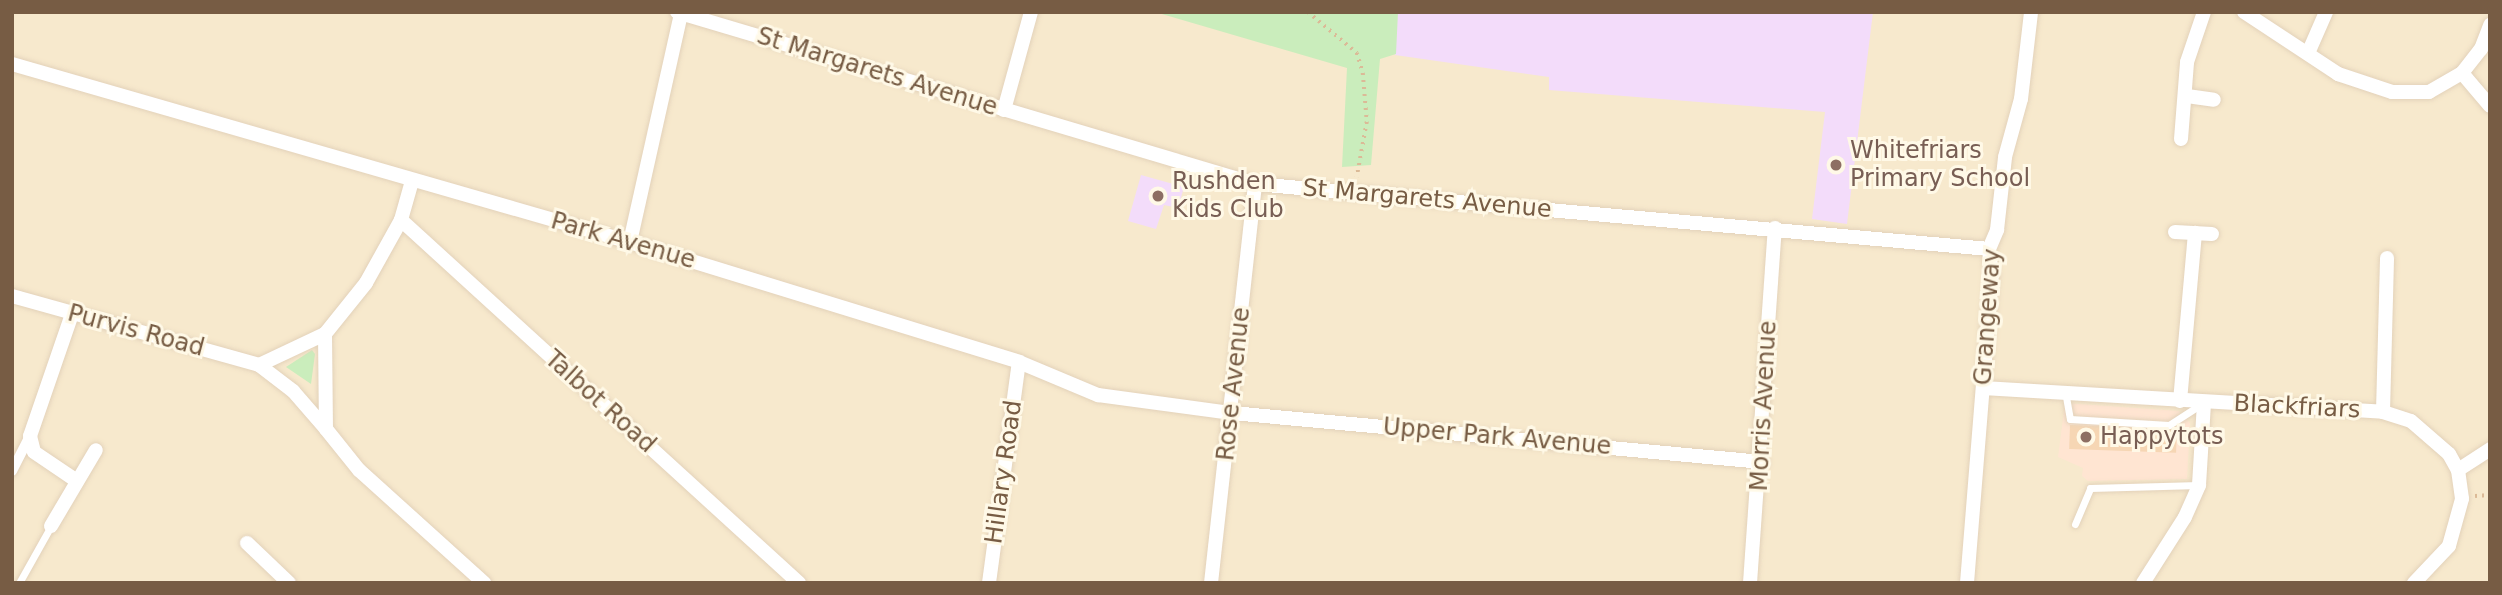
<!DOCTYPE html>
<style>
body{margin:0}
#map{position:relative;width:2502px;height:595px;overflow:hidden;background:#fef6df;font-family:"DejaVu Sans",sans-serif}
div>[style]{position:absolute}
.residential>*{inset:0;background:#f7e9cd;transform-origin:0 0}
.commercial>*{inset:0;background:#ffe5d2}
.education>*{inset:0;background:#f3dcfa}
.green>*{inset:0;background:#caedbc}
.building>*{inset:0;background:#f6d6b4;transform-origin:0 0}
.path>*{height:3.5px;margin-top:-1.75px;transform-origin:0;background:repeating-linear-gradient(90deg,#dbba97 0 2px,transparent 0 7px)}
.roads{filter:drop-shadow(0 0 2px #e3d2ba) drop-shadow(0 0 2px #e3d2ba)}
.service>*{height:7px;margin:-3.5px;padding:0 3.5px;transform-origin:3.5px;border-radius:3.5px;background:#fff}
.pedestrian>*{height:10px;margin:-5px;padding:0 5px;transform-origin:5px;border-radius:5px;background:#fff}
.minor>*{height:14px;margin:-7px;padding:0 7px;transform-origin:7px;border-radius:7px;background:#fff}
.dots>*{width:19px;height:19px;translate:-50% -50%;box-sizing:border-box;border:4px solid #fff9e7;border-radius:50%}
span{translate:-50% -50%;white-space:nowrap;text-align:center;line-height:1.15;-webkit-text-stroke:6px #fff9e7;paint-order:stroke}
.street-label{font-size:24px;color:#775c44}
.education-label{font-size:24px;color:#785e54}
.left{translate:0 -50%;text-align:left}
.frame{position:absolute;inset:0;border:14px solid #775c44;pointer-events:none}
</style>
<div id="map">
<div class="residential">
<div style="left:12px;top:12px;width:2478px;height:571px"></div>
</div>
<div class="commercial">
<div style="clip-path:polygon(2065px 403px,2179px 411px,2190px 423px,2187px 479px,2088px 481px,2082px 476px,2083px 468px,2058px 457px)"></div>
</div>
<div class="education">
<div style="clip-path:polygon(1397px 12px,1873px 12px,1847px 224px,1812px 219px,1825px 112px,1549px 90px,1549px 77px,1395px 55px)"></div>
<div style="clip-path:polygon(1141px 175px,1184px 187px,1178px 208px,1164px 205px,1156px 229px,1128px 221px)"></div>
</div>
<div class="green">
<div style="clip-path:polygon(1155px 12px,1398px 12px,1396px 54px,1380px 59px,1371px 165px,1342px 167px,1347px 68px)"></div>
<div style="clip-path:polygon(312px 350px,315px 354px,311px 384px,286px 367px)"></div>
</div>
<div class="building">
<div style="left:2070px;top:425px;width:107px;height:24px;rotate:2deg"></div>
</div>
<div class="path">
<div style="left:1308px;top:12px;width:64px;rotate:39.9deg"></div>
<div style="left:1357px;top:53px;width:21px;rotate:73deg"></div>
<div style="left:1363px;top:73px;width:49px;rotate:85.3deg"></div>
<div style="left:1367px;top:122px;width:56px;rotate:100.3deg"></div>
<div style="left:2475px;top:496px;width:15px;rotate:-4deg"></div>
</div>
<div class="roads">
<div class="service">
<div style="left:2065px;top:391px;width:28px;rotate:80deg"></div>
<div style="left:2070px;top:419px;width:99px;rotate:3.5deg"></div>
<div style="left:2169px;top:425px;width:40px;rotate:-32.9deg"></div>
<div style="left:2075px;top:524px;width:39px;rotate:-67deg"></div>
<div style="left:2090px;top:488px;width:109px;rotate:-1.6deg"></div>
<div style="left:19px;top:583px;width:65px;rotate:-60.7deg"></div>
</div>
<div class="pedestrian">
<div style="left:12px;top:471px;width:39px;rotate:-63deg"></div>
</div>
<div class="minor">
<div style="left:677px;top:12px;width:603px;rotate:16.57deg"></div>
<div style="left:1255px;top:184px;width:737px;rotate:5.06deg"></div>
<div style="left:2244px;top:12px;width:113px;rotate:33.4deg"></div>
<div style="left:2338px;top:74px;width:57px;rotate:18.4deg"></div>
<div style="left:2392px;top:92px;width:37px"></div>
<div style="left:2429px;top:92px;width:38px;rotate:-30deg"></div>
<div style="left:2462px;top:73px;width:31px;rotate:-52deg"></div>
<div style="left:2481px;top:49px;width:26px;rotate:-69deg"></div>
<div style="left:2309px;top:51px;width:43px;rotate:-66.4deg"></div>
<div style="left:12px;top:64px;width:643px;rotate:16.07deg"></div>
<div style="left:630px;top:242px;width:407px;rotate:17.1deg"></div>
<div style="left:1019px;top:362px;width:86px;rotate:22.7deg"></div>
<div style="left:1098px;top:395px;width:135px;rotate:7.7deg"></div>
<div style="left:1232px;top:413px;width:532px;rotate:5.28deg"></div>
<div style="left:2462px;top:73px;width:43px;rotate:49.7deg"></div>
<div style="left:2187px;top:96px;width:27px;rotate:8deg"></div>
<div style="left:1004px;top:110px;width:102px;rotate:-74.6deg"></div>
<div style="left:2181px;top:139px;width:77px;rotate:-85.5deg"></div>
<div style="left:2187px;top:62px;width:53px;rotate:-71.2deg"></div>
<div style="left:412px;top:181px;width:41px;rotate:105.8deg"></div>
<div style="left:401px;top:220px;width:72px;rotate:119.1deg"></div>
<div style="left:366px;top:283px;width:65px;rotate:128.8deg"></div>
<div style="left:325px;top:334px;width:95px;rotate:89.4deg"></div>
<div style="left:326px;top:429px;width:53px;rotate:51.2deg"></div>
<div style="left:359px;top:470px;width:169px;rotate:42.1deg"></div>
<div style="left:401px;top:220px;width:539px;rotate:42.37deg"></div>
<div style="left:2175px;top:232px;width:37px;rotate:3deg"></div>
<div style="left:630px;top:242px;width:235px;rotate:-77.4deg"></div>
<div style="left:12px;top:296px;width:256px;rotate:15.6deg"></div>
<div style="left:259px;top:365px;width:73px;rotate:-25.2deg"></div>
<div style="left:72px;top:314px;width:129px;rotate:109deg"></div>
<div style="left:30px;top:436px;width:16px;rotate:76deg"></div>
<div style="left:34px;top:452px;width:52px;rotate:34deg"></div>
<div style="left:259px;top:365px;width:43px;rotate:37.4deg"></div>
<div style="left:293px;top:391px;width:50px;rotate:49deg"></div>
<div style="left:1983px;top:388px;width:401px;rotate:3.4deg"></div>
<div style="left:2383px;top:412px;width:29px;rotate:18deg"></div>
<div style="left:2411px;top:421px;width:50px;rotate:41deg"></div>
<div style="left:2449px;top:454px;width:18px;rotate:61deg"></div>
<div style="left:2458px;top:470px;width:29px;rotate:82deg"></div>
<div style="left:2462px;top:499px;width:49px;rotate:105.5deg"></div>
<div style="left:2449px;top:546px;width:51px;rotate:133.4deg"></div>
<div style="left:2180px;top:401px;width:169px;rotate:-84.9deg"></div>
<div style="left:2383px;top:412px;width:154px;rotate:-88.5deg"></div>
<div style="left:2458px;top:470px;width:38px;rotate:-33deg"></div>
<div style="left:51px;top:526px;width:88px;rotate:-59.4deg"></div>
<div style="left:247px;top:543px;width:58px;rotate:43.6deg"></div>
<div style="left:989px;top:583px;width:223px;rotate:-82.3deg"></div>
<div style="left:1211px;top:583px;width:401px;rotate:-83.7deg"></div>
<div style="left:1750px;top:583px;width:356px;rotate:-86deg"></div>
<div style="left:1967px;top:583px;width:309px;rotate:-85.4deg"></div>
<div style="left:1992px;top:275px;width:26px;rotate:-97deg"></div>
<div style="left:1989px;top:249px;width:21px;rotate:-67deg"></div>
<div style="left:1997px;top:230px;width:73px;rotate:-83.7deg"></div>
<div style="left:2005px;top:157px;width:60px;rotate:-74.6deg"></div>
<div style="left:2021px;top:99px;width:88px;rotate:-83.4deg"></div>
<div style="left:2143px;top:583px;width:78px;rotate:-57.5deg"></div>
<div style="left:2185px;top:517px;width:35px;rotate:-66deg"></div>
<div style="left:2199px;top:485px;width:82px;rotate:-86.5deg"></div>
</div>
</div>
<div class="dots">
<div style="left:1836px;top:165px;background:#8d6e63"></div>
<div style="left:1158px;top:196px;background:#8d6e63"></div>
<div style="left:2086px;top:437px;background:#8d6e63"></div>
</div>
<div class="street-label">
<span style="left:877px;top:72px;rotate:17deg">St Margarets Avenue</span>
<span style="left:1427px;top:199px;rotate:5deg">St Margarets Avenue</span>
<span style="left:623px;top:241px;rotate:16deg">Park Avenue</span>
<span style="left:1988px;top:317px;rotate:-86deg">Grangeway</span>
<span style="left:136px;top:331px;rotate:15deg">Purvis Road</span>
<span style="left:1234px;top:384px;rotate:-84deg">Rose Avenue</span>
<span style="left:600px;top:402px;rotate:42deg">Talbot Road</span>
<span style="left:1764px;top:406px;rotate:-87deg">Morris Avenue</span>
<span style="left:2297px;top:407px;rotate:3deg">Blackfriars</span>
<span style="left:1497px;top:437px;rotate:5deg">Upper Park Avenue</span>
<span style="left:1004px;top:472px;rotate:-82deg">Hillary Road</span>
</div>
<div class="education-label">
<span class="left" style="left:1850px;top:165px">Whitefriars<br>Primary School</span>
<span class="left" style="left:1172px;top:196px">Rushden<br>Kids Club</span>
<span class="left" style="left:2100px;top:437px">Happytots</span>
</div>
<div class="frame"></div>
</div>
